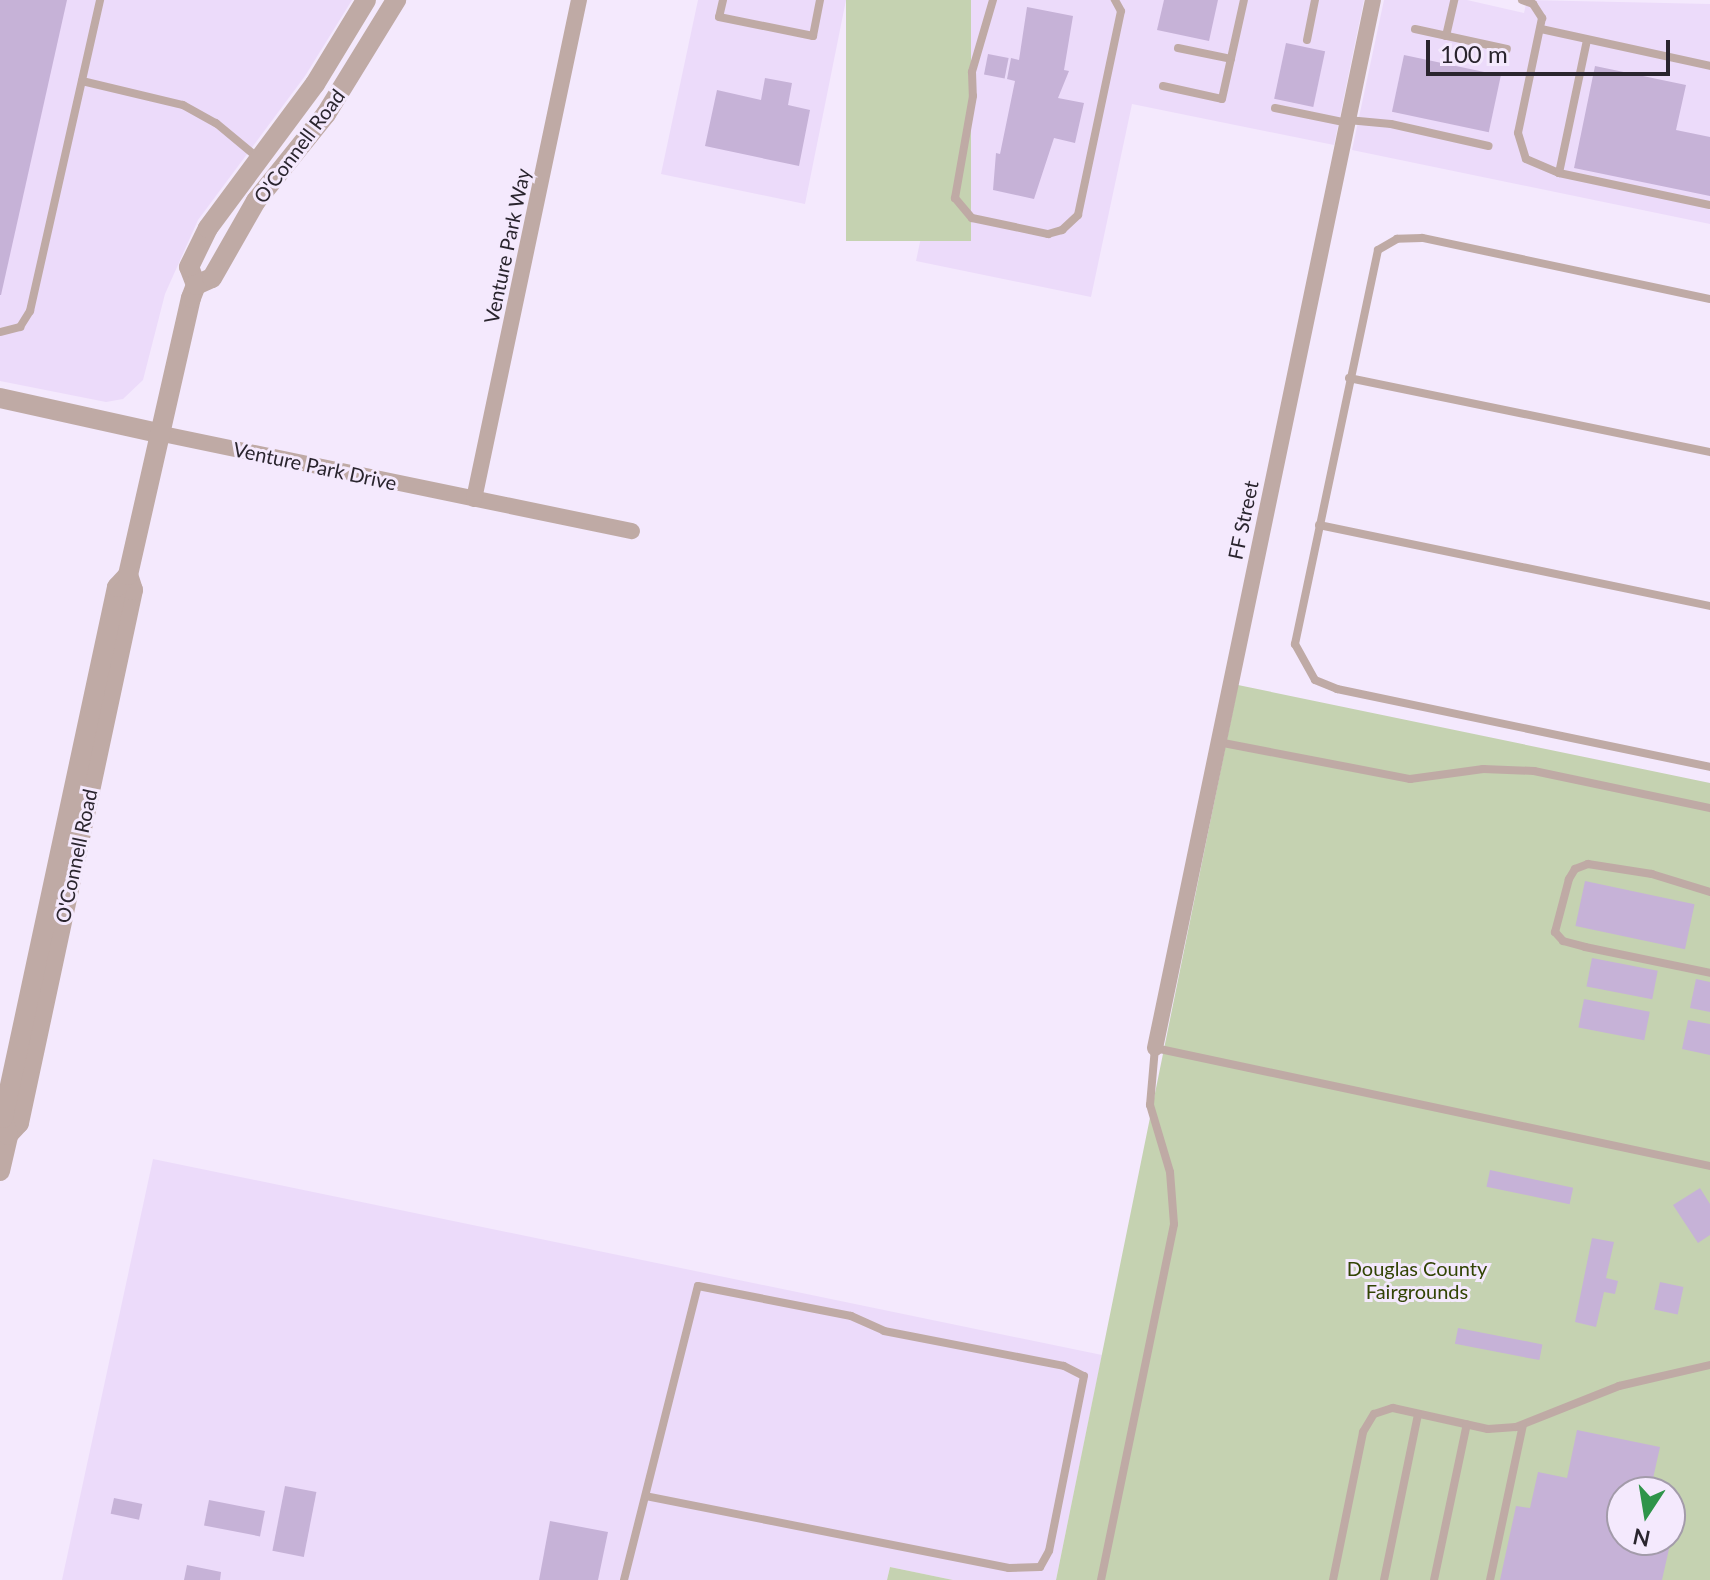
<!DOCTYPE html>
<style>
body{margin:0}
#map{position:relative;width:1710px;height:1580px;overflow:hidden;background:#f4e9fd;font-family:Lato,sans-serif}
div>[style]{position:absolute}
.built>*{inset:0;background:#ecdbfa}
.green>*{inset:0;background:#c5d2b1;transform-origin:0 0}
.building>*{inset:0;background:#c6b2d7;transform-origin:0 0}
.service>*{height:8px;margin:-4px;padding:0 4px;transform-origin:4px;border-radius:4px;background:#bfaaa5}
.minor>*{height:16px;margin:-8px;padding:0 8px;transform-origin:8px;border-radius:8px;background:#bfaaa5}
.tertiary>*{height:20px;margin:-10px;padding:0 10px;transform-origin:10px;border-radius:10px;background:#bfaaa5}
span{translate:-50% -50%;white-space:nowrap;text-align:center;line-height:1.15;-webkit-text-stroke:6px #f4e9fd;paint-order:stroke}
.street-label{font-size:20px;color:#2a252e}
.park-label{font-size:20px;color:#324404}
.north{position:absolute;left:1606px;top:1476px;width:80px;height:80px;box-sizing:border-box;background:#f4e9fd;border:2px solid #a39baa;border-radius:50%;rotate:192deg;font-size:22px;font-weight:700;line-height:32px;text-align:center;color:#2a252e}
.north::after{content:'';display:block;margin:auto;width:28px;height:36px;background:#2f944a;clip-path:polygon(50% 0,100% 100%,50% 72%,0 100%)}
.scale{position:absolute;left:1426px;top:40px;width:244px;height:36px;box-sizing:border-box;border:4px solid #2a252e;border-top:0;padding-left:10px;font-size:24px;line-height:28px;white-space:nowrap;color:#2a252e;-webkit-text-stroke:6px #f4e9fd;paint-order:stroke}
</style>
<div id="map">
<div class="built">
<div style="clip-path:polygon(0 0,352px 0,305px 76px,198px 220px,165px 294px,143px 380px,123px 399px,106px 402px,0 381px)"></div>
<div style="clip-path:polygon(698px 0,846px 0,805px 204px,661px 174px)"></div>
<div style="clip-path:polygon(971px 0,1364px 0,1334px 145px,1132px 104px,1091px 297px,916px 261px)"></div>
<div style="clip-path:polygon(1384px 0,1467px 0,1524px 13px,1527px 0,1710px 4px,1710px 224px,1352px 150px)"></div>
<div style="clip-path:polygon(153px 1159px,1102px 1355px,1056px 1580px,953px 1580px,890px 1567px,887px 1580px,62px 1580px)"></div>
</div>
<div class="green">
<div style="left:846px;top:0;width:125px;height:241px"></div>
<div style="clip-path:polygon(evenodd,1238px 685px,1710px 783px,1710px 1580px,1056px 1580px,1238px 685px,1622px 1492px,1670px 1492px,1670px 1540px,1622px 1540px,1622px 1492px)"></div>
<div style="clip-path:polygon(890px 1567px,953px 1580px,887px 1580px)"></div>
</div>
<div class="building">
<div style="clip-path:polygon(0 0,67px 0,1px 295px,0 295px)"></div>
<div style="clip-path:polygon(1164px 0,1218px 0,1209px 41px,1157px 30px)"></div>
<div style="clip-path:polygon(1027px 7px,1073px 16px,1064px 70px,1069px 71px,1058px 98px,1084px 103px,1075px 143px,1054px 138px,1034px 199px,993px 190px,996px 153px,1000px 154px,1015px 81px,1007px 79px,1011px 58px,1019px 60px)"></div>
<div style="left:1286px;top:43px;width:40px;height:57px;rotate:12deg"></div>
<div style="left:988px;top:54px;width:21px;height:21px;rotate:11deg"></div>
<div style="left:1404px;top:55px;width:99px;height:58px;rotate:12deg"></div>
<div style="clip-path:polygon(1595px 66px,1686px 85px,1676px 130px,1710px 137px,1710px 196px,1574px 168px)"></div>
<div style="clip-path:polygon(765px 78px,792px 83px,788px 105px,810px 110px,799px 166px,705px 146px,717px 90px,761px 100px)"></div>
<div style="left:1585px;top:881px;width:112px;height:46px;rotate:12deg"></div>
<div style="left:1592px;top:958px;width:67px;height:29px;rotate:11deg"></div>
<div style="clip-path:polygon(1696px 979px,1710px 982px,1710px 1012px,1690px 1008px)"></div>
<div style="left:1584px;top:999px;width:67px;height:29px;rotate:11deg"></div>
<div style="clip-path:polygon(1688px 1020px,1710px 1024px,1710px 1055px,1682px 1049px)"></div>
<div style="left:1490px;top:1170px;width:85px;height:17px;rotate:12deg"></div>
<div style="clip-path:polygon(1700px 1188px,1710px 1204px,1710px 1235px,1698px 1243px,1673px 1205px)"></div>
<div style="clip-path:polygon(1592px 1238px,1614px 1242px,1606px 1278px,1618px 1281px,1615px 1294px,1604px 1292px,1596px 1327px,1575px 1322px)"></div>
<div style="left:1660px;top:1282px;width:24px;height:28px;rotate:12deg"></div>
<div style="left:1458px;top:1328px;width:86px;height:16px;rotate:11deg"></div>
<div style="clip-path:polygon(1577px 1430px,1660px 1447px,1650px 1492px,1622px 1492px,1622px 1540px,1671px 1540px,1662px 1580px,1500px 1580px,1516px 1506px,1530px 1508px,1538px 1472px,1567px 1478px)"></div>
<div style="left:285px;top:1486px;width:32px;height:66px;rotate:11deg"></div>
<div style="left:114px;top:1498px;width:29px;height:16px;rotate:12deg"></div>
<div style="clip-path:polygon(1670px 1499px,1679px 1501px,1671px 1537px,1670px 1537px)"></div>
<div style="left:209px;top:1500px;width:57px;height:26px;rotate:11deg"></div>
<div style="clip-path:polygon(550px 1521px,608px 1532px,598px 1580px,539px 1580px)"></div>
<div style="clip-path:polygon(187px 1565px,221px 1572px,220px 1580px,184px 1580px)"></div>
</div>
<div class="service">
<div style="left:723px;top:0;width:17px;rotate:103deg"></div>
<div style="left:719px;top:17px;width:96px;rotate:11.4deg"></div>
<div style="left:813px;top:36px;width:37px;rotate:-79deg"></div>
<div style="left:993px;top:0;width:75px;rotate:106.3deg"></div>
<div style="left:972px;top:72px;width:24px;rotate:88deg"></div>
<div style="left:973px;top:96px;width:104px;rotate:100deg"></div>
<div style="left:955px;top:198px;width:26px;rotate:50deg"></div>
<div style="left:972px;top:218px;width:78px;rotate:11.9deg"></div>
<div style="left:1048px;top:234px;width:15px;rotate:-16deg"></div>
<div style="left:1062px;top:230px;width:22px;rotate:-43deg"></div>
<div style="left:1078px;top:215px;width:208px;rotate:-78.1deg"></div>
<div style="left:1121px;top:11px;width:13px;rotate:-119deg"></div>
<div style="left:1522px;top:0;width:12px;rotate:20deg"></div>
<div style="left:1533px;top:4px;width:17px;rotate:57deg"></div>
<div style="left:1542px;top:18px;width:117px;rotate:101.8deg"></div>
<div style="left:1518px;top:133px;width:27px;rotate:73deg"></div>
<div style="left:1526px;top:159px;width:36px;rotate:23deg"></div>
<div style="left:1559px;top:173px;width:154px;rotate:12deg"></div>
<div style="left:1415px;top:29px;width:94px;rotate:12.3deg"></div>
<div style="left:1541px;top:29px;width:173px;rotate:12.3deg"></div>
<div style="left:1446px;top:36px;width:37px;rotate:-77deg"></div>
<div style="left:1307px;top:40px;width:41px;rotate:-78.7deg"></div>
<div style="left:1178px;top:48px;width:54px;rotate:11.7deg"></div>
<div style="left:82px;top:81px;width:104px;rotate:13.4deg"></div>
<div style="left:183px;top:105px;width:38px;rotate:29deg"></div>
<div style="left:216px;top:123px;width:53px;rotate:39.7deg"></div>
<div style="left:1163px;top:86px;width:60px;rotate:12.4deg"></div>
<div style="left:1222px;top:99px;width:101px;rotate:-77.5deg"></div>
<div style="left:1275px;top:108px;width:75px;rotate:11.6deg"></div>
<div style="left:1348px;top:120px;width:43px;rotate:5.3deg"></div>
<div style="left:1391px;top:124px;width:100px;rotate:12.7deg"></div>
<div style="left:1559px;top:173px;width:136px;rotate:-78.1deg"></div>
<div style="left:1710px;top:299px;width:294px;rotate:-168deg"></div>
<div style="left:1422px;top:238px;width:25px;rotate:178deg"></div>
<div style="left:1397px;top:239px;width:22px;rotate:150deg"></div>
<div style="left:1378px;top:250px;width:403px;rotate:101.9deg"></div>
<div style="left:1295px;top:644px;width:41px;rotate:60.9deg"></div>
<div style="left:1315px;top:680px;width:24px;rotate:22deg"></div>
<div style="left:1337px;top:689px;width:381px;rotate:11.8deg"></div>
<div style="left:0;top:332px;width:21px;rotate:-14deg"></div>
<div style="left:20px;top:327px;width:19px;rotate:-58deg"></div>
<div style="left:30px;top:311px;width:319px;rotate:-77.3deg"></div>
<div style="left:1349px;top:378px;width:369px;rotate:11.6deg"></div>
<div style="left:1319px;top:525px;width:399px;rotate:11.7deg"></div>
<div style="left:1218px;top:742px;width:196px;rotate:10.9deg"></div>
<div style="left:1410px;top:779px;width:74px;rotate:-7.8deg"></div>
<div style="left:1483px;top:769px;width:51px;rotate:2.2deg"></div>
<div style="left:1534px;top:771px;width:180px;rotate:11.9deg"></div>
<div style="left:1710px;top:892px;width:61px;rotate:-162.8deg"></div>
<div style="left:1652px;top:874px;width:65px;rotate:-171.1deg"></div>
<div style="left:1588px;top:864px;width:14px;rotate:159deg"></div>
<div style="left:1575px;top:869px;width:12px;rotate:121deg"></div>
<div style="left:1569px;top:879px;width:55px;rotate:104.8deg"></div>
<div style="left:1555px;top:932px;width:12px;rotate:48deg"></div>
<div style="left:1563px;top:941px;width:23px;rotate:15deg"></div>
<div style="left:1585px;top:947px;width:128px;rotate:11.7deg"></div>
<div style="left:624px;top:1580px;width:303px;rotate:-75.9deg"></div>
<div style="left:698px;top:1286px;width:156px;rotate:11.1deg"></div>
<div style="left:851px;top:1316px;width:36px;rotate:24deg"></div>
<div style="left:884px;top:1331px;width:183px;rotate:11deg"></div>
<div style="left:1064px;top:1366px;width:22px;rotate:27deg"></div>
<div style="left:1084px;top:1376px;width:178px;rotate:101.3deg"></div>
<div style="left:1049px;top:1551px;width:18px;rotate:119deg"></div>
<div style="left:1040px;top:1567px;width:31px;rotate:178deg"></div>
<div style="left:1009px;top:1568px;width:370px;rotate:-168.8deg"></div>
<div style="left:1101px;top:1580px;width:363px;rotate:-78.4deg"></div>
<div style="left:1174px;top:1224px;width:52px;rotate:-94.4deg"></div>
<div style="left:1170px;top:1172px;width:70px;rotate:-106.6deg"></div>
<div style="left:1150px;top:1105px;width:57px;rotate:-85deg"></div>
<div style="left:1155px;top:1048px;width:567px;rotate:12deg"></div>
<div style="left:1333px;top:1580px;width:151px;rotate:-78.5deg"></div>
<div style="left:1363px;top:1432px;width:21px;rotate:-59deg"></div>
<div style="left:1374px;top:1414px;width:20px;rotate:-18deg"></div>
<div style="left:1393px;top:1408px;width:97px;rotate:12.5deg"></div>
<div style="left:1488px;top:1429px;width:28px;rotate:-4deg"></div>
<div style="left:1516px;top:1427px;width:111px;rotate:-21.7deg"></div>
<div style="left:1619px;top:1386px;width:93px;rotate:-13deg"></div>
<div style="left:1384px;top:1580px;width:169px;rotate:-78.4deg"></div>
<div style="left:1434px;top:1580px;width:159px;rotate:-78.1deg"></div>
<div style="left:1490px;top:1580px;width:158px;rotate:-78deg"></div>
</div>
<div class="minor">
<div style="left:158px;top:433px;width:484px;rotate:11.7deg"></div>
<div style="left:474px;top:499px;width:510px;rotate:-78.12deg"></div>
<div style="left:1155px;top:1048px;width:1070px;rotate:-78.25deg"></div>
</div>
<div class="tertiary">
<div style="left:196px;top:285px;width:19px;rotate:-111deg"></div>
<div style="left:189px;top:267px;width:43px;rotate:-64deg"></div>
<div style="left:208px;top:228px;width:179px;rotate:-53.4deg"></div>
<div style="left:315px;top:84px;width:98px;rotate:-58.7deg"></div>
<div style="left:0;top:398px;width:162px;rotate:12.5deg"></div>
<div style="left:8px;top:1135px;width:16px;rotate:-47deg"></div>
<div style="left:19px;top:1123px;width:545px;rotate:-77.93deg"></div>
<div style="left:133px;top:590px;width:16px;rotate:-108deg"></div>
<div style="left:0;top:1171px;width:37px;rotate:-77deg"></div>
<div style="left:8px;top:1135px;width:18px;rotate:-106deg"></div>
<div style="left:3px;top:1118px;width:543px;rotate:-77.88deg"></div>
<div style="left:117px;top:587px;width:16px;rotate:-47deg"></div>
<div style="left:128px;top:575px;width:284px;rotate:-77.2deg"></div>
<div style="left:191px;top:298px;width:14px;rotate:-69deg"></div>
<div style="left:196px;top:285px;width:17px;rotate:-24deg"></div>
<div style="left:212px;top:278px;width:89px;rotate:-60.3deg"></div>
<div style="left:256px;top:201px;width:112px;rotate:-51.2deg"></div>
<div style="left:326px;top:114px;width:134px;rotate:-58.4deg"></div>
</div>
<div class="street-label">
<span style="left:299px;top:146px;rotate:-53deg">O'Connell Road</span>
<span style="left:507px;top:246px;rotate:-78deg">Venture Park Way</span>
<span style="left:315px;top:466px;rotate:12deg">Venture Park Drive</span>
<span style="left:1243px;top:520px;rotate:-78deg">FF Street</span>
<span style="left:76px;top:856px;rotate:-78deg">O'Connell Road</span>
</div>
<div class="park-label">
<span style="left:1417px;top:1280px">Douglas County<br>Fairgrounds</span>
</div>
<div class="north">N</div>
<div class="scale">100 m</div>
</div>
